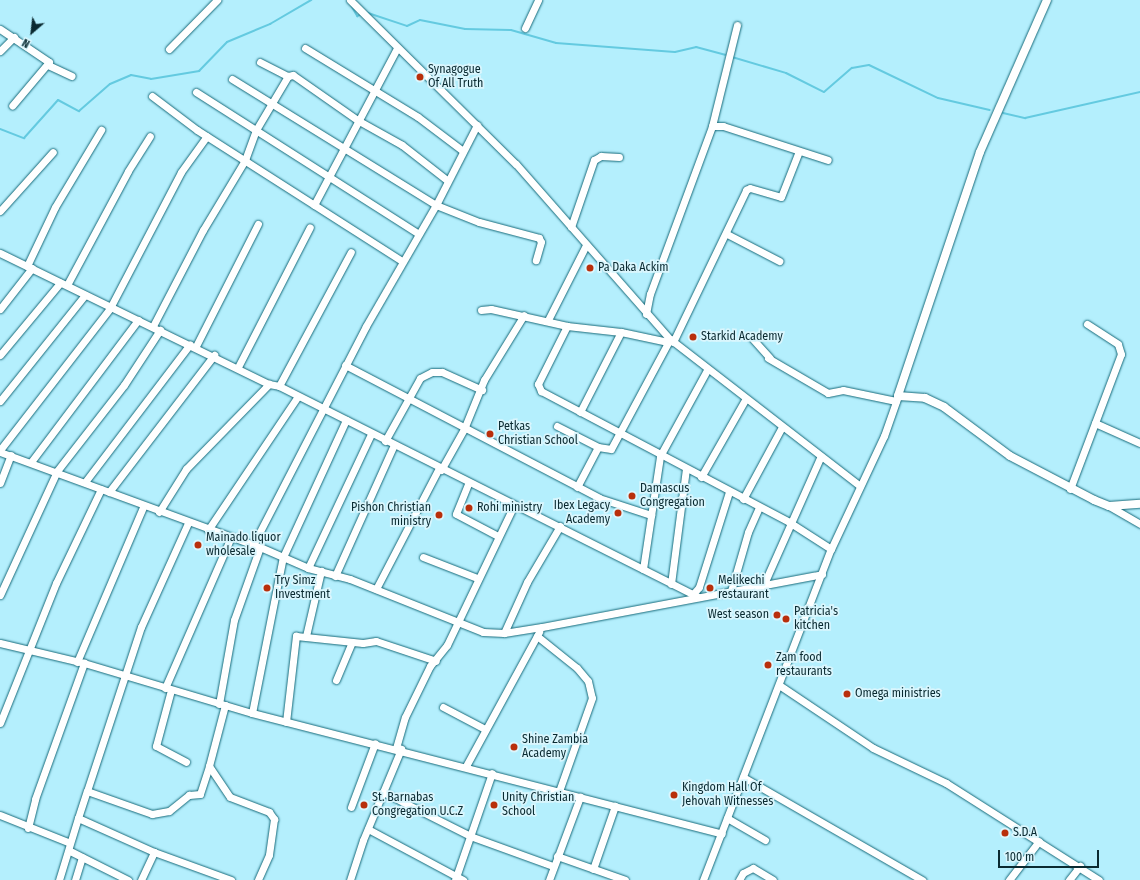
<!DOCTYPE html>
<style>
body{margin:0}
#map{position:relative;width:1140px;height:880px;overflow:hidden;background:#b4effd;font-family:"Fira Sans Condensed",sans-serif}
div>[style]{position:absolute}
.stream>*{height:2px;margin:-1px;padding:0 1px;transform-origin:1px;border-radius:1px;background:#64cae0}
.roads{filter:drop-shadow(0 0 1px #176a7a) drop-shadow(0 0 1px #176a7a)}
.minor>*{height:7px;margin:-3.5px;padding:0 3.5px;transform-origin:3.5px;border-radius:3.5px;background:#fff}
.tertiary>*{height:8px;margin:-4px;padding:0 4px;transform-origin:4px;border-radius:4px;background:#fff}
.dots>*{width:11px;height:11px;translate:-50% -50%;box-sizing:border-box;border:2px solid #daf6fd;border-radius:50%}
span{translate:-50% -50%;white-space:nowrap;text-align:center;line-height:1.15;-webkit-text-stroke:3.5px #daf6fd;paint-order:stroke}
.poi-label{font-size:12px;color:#0a2a31}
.left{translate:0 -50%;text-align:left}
.right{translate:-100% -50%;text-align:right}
.north{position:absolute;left:12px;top:12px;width:40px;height:40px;-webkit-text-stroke:3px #daf6fd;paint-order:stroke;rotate:208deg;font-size:11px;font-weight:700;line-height:16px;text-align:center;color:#0a2a31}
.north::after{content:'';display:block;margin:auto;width:14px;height:18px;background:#0a2a31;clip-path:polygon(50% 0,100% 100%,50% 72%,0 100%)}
.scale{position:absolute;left:998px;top:850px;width:101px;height:18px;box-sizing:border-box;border:2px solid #0a2a31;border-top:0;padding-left:5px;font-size:12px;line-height:14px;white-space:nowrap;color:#0a2a31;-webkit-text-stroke:3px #daf6fd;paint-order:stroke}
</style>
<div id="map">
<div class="stream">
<div style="left:351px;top:5px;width:13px;rotate:61deg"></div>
<div style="left:357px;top:16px;width:5px;rotate:-22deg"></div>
<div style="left:365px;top:12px;width:44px;rotate:18.4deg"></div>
<div style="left:407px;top:26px;width:14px;rotate:-25deg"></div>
<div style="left:420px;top:20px;width:46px;rotate:11.3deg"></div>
<div style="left:465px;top:29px;width:46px;rotate:1.2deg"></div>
<div style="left:511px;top:30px;width:47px;rotate:16.1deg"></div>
<div style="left:556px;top:43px;width:119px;rotate:4.3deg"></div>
<div style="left:675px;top:52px;width:22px;rotate:-13deg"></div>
<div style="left:696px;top:47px;width:30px;rotate:15deg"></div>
<div style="left:732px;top:57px;width:56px;rotate:16.5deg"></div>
<div style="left:786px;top:73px;width:42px;rotate:26.6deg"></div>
<div style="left:824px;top:92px;width:37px;rotate:-41deg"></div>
<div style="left:852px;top:68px;width:17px;rotate:-10deg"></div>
<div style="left:869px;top:65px;width:76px;rotate:25.6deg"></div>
<div style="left:938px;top:98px;width:53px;rotate:13deg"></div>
<div style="left:1003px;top:113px;width:23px;rotate:13deg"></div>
<div style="left:1025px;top:118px;width:118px;rotate:-12.7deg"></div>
<div style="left:0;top:129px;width:26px;rotate:21deg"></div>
<div style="left:24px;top:138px;width:51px;rotate:-48.2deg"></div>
<div style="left:58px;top:100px;width:24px;rotate:28deg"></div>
<div style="left:79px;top:111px;width:41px;rotate:-41.1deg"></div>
<div style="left:110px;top:84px;width:23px;rotate:-23deg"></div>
<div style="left:131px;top:75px;width:20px;rotate:11deg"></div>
<div style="left:151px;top:79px;width:49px;rotate:-9.5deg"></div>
<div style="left:199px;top:71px;width:40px;rotate:-46deg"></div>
<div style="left:227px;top:42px;width:47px;rotate:-22.7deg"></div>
<div style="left:270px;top:24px;width:48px;rotate:-30.3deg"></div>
</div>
<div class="roads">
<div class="minor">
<div style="left:350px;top:0;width:233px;rotate:44.7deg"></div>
<div style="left:516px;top:164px;width:233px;rotate:48.7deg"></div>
<div style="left:670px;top:339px;width:239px;rotate:37.7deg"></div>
<div style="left:525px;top:28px;width:31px;rotate:-65deg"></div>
<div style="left:0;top:29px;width:59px;rotate:34deg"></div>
<div style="left:49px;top:62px;width:57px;rotate:130.1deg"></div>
<div style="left:305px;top:48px;width:132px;rotate:31.4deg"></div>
<div style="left:418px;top:117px;width:56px;rotate:37.1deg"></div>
<div style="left:169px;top:49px;width:69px;rotate:-45.6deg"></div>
<div style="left:0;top:51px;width:20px;rotate:-45deg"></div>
<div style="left:260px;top:62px;width:31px;rotate:27deg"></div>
<div style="left:48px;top:65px;width:26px;rotate:25deg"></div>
<div style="left:232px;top:79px;width:240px;rotate:31.7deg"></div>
<div style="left:436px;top:205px;width:46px;rotate:21.6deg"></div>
<div style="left:479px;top:222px;width:62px;rotate:14.9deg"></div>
<div style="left:539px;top:238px;width:4px;rotate:63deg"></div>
<div style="left:541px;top:242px;width:19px;rotate:106deg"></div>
<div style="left:196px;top:92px;width:264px;rotate:32.5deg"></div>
<div style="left:152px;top:96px;width:56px;rotate:37.1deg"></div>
<div style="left:197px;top:130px;width:243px;rotate:32.6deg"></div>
<div style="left:712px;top:126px;width:104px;rotate:-76.1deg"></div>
<div style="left:314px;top:205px;width:178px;rotate:-62.1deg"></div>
<div style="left:0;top:211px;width:79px;rotate:-48.1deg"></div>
<div style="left:571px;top:227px;width:71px;rotate:-71.1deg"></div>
<div style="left:594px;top:160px;width:8px;rotate:-30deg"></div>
<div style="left:601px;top:156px;width:18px;rotate:3deg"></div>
<div style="left:727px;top:234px;width:59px;rotate:27.4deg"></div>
<div style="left:0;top:253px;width:299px;rotate:26deg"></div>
<div style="left:269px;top:384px;width:10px;rotate:11deg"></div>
<div style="left:279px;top:386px;width:469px;rotate:26.7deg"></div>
<div style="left:27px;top:266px;width:65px;rotate:-64.6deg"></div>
<div style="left:55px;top:207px;width:90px;rotate:-59.1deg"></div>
<div style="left:67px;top:285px;width:129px;rotate:-61.8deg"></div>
<div style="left:128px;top:171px;width:41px;rotate:-57.8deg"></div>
<div style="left:0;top:309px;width:52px;rotate:-52deg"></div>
<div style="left:481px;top:310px;width:10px;rotate:-6deg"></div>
<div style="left:491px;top:309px;width:78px;rotate:12.6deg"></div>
<div style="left:567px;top:326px;width:54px;rotate:6.3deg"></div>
<div style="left:621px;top:332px;width:48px;rotate:12deg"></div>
<div style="left:646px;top:314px;width:20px;rotate:-79deg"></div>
<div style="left:650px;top:294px;width:179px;rotate:-69.7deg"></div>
<div style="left:712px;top:126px;width:11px"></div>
<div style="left:723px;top:126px;width:110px;rotate:17.9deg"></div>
<div style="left:548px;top:320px;width:84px;rotate:-63.1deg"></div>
<div style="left:153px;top:326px;width:108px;rotate:-62.5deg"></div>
<div style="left:203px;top:230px;width:82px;rotate:-59deg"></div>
<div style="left:245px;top:160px;width:32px;rotate:-70deg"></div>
<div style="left:256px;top:130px;width:63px;rotate:-59.3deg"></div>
<div style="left:288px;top:76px;width:5px;rotate:-11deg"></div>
<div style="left:293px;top:75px;width:80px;rotate:34.9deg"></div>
<div style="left:359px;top:121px;width:49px;rotate:29.2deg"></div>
<div style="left:402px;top:145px;width:58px;rotate:38deg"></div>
<div style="left:567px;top:326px;width:65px;rotate:116.6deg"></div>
<div style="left:538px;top:384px;width:8px;rotate:67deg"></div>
<div style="left:541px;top:391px;width:280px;rotate:27.8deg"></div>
<div style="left:789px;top:522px;width:50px;rotate:32.7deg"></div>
<div style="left:751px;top:337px;width:28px;rotate:48deg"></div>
<div style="left:673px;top:342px;width:169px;rotate:-64.3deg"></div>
<div style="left:746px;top:190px;width:4px;rotate:-27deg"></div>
<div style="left:750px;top:188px;width:32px;rotate:16deg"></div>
<div style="left:781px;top:197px;width:49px;rotate:-68.6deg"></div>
<div style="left:196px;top:346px;width:137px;rotate:-63.1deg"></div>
<div style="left:0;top:355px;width:94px;rotate:-50.2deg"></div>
<div style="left:768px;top:358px;width:69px;rotate:30.3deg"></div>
<div style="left:828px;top:393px;width:15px;rotate:-11deg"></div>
<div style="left:843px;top:390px;width:54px;rotate:11.7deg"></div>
<div style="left:345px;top:365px;width:287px;rotate:27.6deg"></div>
<div style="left:599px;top:498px;width:55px;rotate:18.1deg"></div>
<div style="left:238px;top:367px;width:157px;rotate:-62.8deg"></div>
<div style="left:279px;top:386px;width:152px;rotate:-61.8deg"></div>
<div style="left:0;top:401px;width:136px;rotate:-51.3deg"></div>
<div style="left:580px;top:412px;width:90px;rotate:-62.9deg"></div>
<div style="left:1095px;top:423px;width:49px;rotate:24deg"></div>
<div style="left:557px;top:426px;width:46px;rotate:27.1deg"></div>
<div style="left:598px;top:447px;width:13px;rotate:9deg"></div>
<div style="left:611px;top:449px;width:125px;rotate:-61.8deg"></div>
<div style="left:385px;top:441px;width:72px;rotate:-60.9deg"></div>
<div style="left:420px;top:378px;width:13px;rotate:-27deg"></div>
<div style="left:432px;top:372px;width:10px"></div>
<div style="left:442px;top:372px;width:44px;rotate:24.2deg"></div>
<div style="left:0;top:450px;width:180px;rotate:-52.2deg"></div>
<div style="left:110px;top:308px;width:153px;rotate:-62.4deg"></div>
<div style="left:181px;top:172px;width:44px;rotate:-54.2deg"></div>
<div style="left:0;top:452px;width:277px;rotate:20.1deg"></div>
<div style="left:260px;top:547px;width:52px;rotate:23.6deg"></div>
<div style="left:308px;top:568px;width:43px;rotate:14.7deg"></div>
<div style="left:350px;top:579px;width:143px;rotate:21.7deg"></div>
<div style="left:483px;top:632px;width:21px;rotate:3deg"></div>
<div style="left:504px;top:633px;width:38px;rotate:-9deg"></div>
<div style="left:542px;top:627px;width:285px;rotate:-10.7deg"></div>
<div style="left:31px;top:462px;width:178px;rotate:-53deg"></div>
<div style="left:441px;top:470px;width:47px;rotate:-60.7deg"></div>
<div style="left:464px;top:429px;width:53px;rotate:-67.8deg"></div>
<div style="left:484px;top:380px;width:76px;rotate:-58.4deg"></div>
<div style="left:701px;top:477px;width:89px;rotate:-60.3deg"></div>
<div style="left:85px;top:482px;width:173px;rotate:-52.7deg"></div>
<div style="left:0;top:483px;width:30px;rotate:-69deg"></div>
<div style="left:468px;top:484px;width:32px;rotate:112deg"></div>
<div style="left:456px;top:514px;width:47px;rotate:27.6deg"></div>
<div style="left:577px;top:487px;width:45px;rotate:-62.3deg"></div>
<div style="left:1070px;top:489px;width:144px;rotate:-69.3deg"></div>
<div style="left:1121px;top:354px;width:10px;rotate:-107deg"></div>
<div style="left:1118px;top:344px;width:37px;rotate:-147deg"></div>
<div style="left:109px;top:492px;width:173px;rotate:-52.5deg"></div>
<div style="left:743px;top:499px;width:82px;rotate:-61.6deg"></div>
<div style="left:1109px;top:506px;width:36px;rotate:30deg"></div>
<div style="left:159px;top:512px;width:51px;rotate:-57.9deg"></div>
<div style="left:186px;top:469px;width:119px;rotate:-45.7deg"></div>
<div style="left:208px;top:530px;width:161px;rotate:-56.1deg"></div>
<div style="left:253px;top:545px;width:246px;rotate:-62.7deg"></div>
<div style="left:366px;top:326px;width:140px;rotate:-60deg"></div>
<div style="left:436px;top:205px;width:90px;rotate:-62.9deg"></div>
<div style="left:423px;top:557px;width:58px;rotate:21.3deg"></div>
<div style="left:308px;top:568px;width:148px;rotate:-64.8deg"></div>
<div style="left:643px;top:569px;width:114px;rotate:-81.4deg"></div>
<div style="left:660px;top:456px;width:98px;rotate:-61.3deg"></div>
<div style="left:335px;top:576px;width:144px;rotate:-65.8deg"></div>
<div style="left:671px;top:584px;width:116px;rotate:-82.6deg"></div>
<div style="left:763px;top:586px;width:142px;rotate:-66deg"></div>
<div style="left:376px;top:589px;width:136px;rotate:-62.5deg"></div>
<div style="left:731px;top:591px;width:61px;rotate:-73.9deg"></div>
<div style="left:748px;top:532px;width:27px;rotate:-66deg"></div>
<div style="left:693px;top:594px;width:9px;rotate:-49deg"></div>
<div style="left:699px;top:587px;width:100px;rotate:-72.5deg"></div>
<div style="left:0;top:595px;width:136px;rotate:-65.3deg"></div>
<div style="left:57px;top:471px;width:109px;rotate:-52.1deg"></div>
<div style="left:124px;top:385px;width:66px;rotate:-56.8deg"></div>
<div style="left:504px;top:633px;width:56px;rotate:-65.7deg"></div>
<div style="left:527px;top:582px;width:65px;rotate:-59.5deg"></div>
<div style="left:306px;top:636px;width:67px;rotate:-77deg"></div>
<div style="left:537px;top:636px;width:51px;rotate:38.7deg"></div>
<div style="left:577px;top:668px;width:17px;rotate:50deg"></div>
<div style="left:588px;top:681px;width:17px;rotate:77deg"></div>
<div style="left:592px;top:698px;width:99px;rotate:109.5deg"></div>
<div style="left:0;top:643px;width:86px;rotate:13.4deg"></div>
<div style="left:84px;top:663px;width:175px;rotate:16.6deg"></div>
<div style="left:252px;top:713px;width:485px;rotate:14.4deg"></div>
<div style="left:77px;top:662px;width:168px;rotate:-66.9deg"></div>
<div style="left:336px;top:680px;width:41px;rotate:-67.2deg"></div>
<div style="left:779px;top:685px;width:113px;rotate:33.8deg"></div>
<div style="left:873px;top:748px;width:81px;rotate:25.6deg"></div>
<div style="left:946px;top:783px;width:181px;rotate:32.4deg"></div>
<div style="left:165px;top:688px;width:165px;rotate:-66.4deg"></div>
<div style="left:171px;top:690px;width:58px;rotate:105deg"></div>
<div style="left:156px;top:746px;width:34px;rotate:28deg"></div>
<div style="left:219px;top:704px;width:85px;rotate:-79.9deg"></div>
<div style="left:234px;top:620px;width:77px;rotate:-70.4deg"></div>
<div style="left:225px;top:705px;width:63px;rotate:104.7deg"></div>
<div style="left:209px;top:766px;width:37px;rotate:56deg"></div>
<div style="left:230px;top:797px;width:42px;rotate:21deg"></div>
<div style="left:269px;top:812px;width:9px;rotate:54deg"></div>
<div style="left:274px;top:819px;width:36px;rotate:98deg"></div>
<div style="left:269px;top:855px;width:27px;rotate:114deg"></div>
<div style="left:443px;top:707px;width:47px;rotate:27.6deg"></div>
<div style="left:252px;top:713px;width:159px;rotate:-78.8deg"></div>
<div style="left:283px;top:557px;width:151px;rotate:-65.3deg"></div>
<div style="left:286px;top:722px;width:87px;rotate:-83.4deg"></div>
<div style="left:296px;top:636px;width:67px;rotate:6deg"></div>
<div style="left:363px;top:643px;width:13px;rotate:-9deg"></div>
<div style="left:376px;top:641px;width:63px;rotate:18.4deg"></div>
<div style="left:0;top:723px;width:151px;rotate:-68.2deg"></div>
<div style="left:56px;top:583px;width:104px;rotate:-64.4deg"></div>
<div style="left:396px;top:748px;width:32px;rotate:-74deg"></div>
<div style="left:405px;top:717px;width:57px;rotate:-63.9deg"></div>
<div style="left:430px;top:666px;width:27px;rotate:-51deg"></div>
<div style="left:447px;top:645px;width:155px;rotate:-64.4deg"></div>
<div style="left:466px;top:766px;width:153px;rotate:-61.4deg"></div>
<div style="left:743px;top:777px;width:207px;rotate:29.9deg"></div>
<div style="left:87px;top:791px;width:173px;rotate:-71.8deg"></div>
<div style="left:141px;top:627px;width:114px;rotate:-65.7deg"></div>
<div style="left:383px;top:792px;width:97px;rotate:26.8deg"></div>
<div style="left:470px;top:836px;width:88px;rotate:19.9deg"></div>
<div style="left:351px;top:807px;width:68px;rotate:-69.4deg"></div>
<div style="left:0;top:815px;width:75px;rotate:21.8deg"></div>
<div style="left:78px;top:818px;width:28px;rotate:-72deg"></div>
<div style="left:87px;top:791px;width:69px;rotate:19.5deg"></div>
<div style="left:152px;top:814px;width:17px;rotate:-10deg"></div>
<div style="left:169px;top:811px;width:26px;rotate:-39deg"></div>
<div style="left:189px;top:795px;width:11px;rotate:-5deg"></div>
<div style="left:200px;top:794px;width:29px;rotate:-72deg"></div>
<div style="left:727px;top:818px;width:44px;rotate:30.1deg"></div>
<div style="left:28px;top:828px;width:30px;rotate:-76deg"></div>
<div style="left:35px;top:799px;width:145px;rotate:-70.2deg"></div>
<div style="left:368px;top:829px;width:108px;rotate:28.2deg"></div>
<div style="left:70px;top:851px;width:65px;rotate:26.6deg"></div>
<div style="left:557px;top:856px;width:72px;rotate:19.4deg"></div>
<div style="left:593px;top:869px;width:67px;rotate:-70.8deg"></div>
<div style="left:59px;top:880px;width:65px;rotate:-73deg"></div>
<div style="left:78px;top:818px;width:83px;rotate:24.1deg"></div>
<div style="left:154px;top:852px;width:82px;rotate:20deg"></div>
<div style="left:75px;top:880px;width:24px;rotate:-73deg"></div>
<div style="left:141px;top:880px;width:31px;rotate:-65deg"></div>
<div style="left:350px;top:880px;width:42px;rotate:-72deg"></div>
<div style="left:363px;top:840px;width:99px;rotate:-67.3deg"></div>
<div style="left:455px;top:880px;width:113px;rotate:-70.9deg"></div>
<div style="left:549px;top:880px;width:89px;rotate:-69.5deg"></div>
<div style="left:703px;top:880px;width:355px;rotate:-68.9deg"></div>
<div style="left:831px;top:549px;width:125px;rotate:-64.9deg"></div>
<div style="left:884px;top:436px;width:42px;rotate:-70.7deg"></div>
<div style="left:739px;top:880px;width:8px;rotate:-60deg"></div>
<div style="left:743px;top:873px;width:11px;rotate:-27deg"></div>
<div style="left:753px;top:868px;width:23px;rotate:31deg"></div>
<div style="left:1009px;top:880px;width:49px;rotate:-52.4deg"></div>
<div style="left:1069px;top:880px;width:18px;rotate:-52deg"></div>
</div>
<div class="tertiary">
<div style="left:1047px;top:0;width:166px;rotate:113.8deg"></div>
<div style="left:980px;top:152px;width:257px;rotate:108.6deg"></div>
<div style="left:898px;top:396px;width:27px;rotate:4deg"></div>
<div style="left:925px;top:398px;width:21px;rotate:25deg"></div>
<div style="left:944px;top:407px;width:82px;rotate:36.6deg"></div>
<div style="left:1010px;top:456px;width:95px;rotate:27.6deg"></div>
<div style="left:1094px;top:500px;width:16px;rotate:22deg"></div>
<div style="left:1109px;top:506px;width:31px;rotate:-4deg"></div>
</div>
</div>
<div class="dots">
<div style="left:420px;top:77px;background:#b92f0b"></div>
<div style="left:590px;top:268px;background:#b92f0b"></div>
<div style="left:693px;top:337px;background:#b92f0b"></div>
<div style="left:490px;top:434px;background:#b92f0b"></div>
<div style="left:632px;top:496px;background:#b92f0b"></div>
<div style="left:469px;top:508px;background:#b92f0b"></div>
<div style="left:618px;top:513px;background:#b92f0b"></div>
<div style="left:439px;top:515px;background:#b92f0b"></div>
<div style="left:198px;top:545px;background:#b92f0b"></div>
<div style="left:267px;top:588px;background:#b92f0b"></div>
<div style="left:710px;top:588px;background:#b92f0b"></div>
<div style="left:777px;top:615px;background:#b92f0b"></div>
<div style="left:786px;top:619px;background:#b92f0b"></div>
<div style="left:768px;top:665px;background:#b92f0b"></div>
<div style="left:847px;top:694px;background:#b92f0b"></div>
<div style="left:514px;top:747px;background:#b92f0b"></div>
<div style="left:674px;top:795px;background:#b92f0b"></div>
<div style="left:364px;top:805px;background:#b92f0b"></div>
<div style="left:494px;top:805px;background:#b92f0b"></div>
<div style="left:1005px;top:833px;background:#b92f0b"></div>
</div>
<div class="poi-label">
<span class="left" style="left:428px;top:77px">Synagogue<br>Of All Truth</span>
<span class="left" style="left:598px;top:268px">Pa Daka Ackim</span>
<span class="left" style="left:701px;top:337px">Starkid Academy</span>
<span class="left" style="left:498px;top:434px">Petkas<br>Christian School</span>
<span class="left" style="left:640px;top:496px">Damascus<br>Congregation</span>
<span class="right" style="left:610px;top:513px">Ibex Legacy<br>Academy</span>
<span class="right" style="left:431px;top:515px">Pishon Christian<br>ministry</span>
<span class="left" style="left:477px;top:508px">Rohi ministry</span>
<span class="left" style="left:206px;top:545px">Mainado liquor<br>wholesale</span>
<span class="left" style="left:275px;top:588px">Try Simz<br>Investment</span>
<span class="left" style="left:718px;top:588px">Melikechi<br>restaurant</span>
<span class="left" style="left:794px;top:619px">Patricia's<br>kitchen</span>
<span class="right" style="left:769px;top:615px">West season</span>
<span class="left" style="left:776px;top:665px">Zam food<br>restaurants</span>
<span class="left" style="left:855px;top:694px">Omega ministries</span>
<span class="left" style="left:522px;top:747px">Shine Zambia<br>Academy</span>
<span class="left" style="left:682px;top:795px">Kingdom Hall Of<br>Jehovah Witnesses</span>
<span class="left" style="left:372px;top:805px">St. Barnabas<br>Congregation U.C.Z</span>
<span class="left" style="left:502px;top:805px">Unity Christian<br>School</span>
<span class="left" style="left:1013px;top:833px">S.D.A</span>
</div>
<div class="north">N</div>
<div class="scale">100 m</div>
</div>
